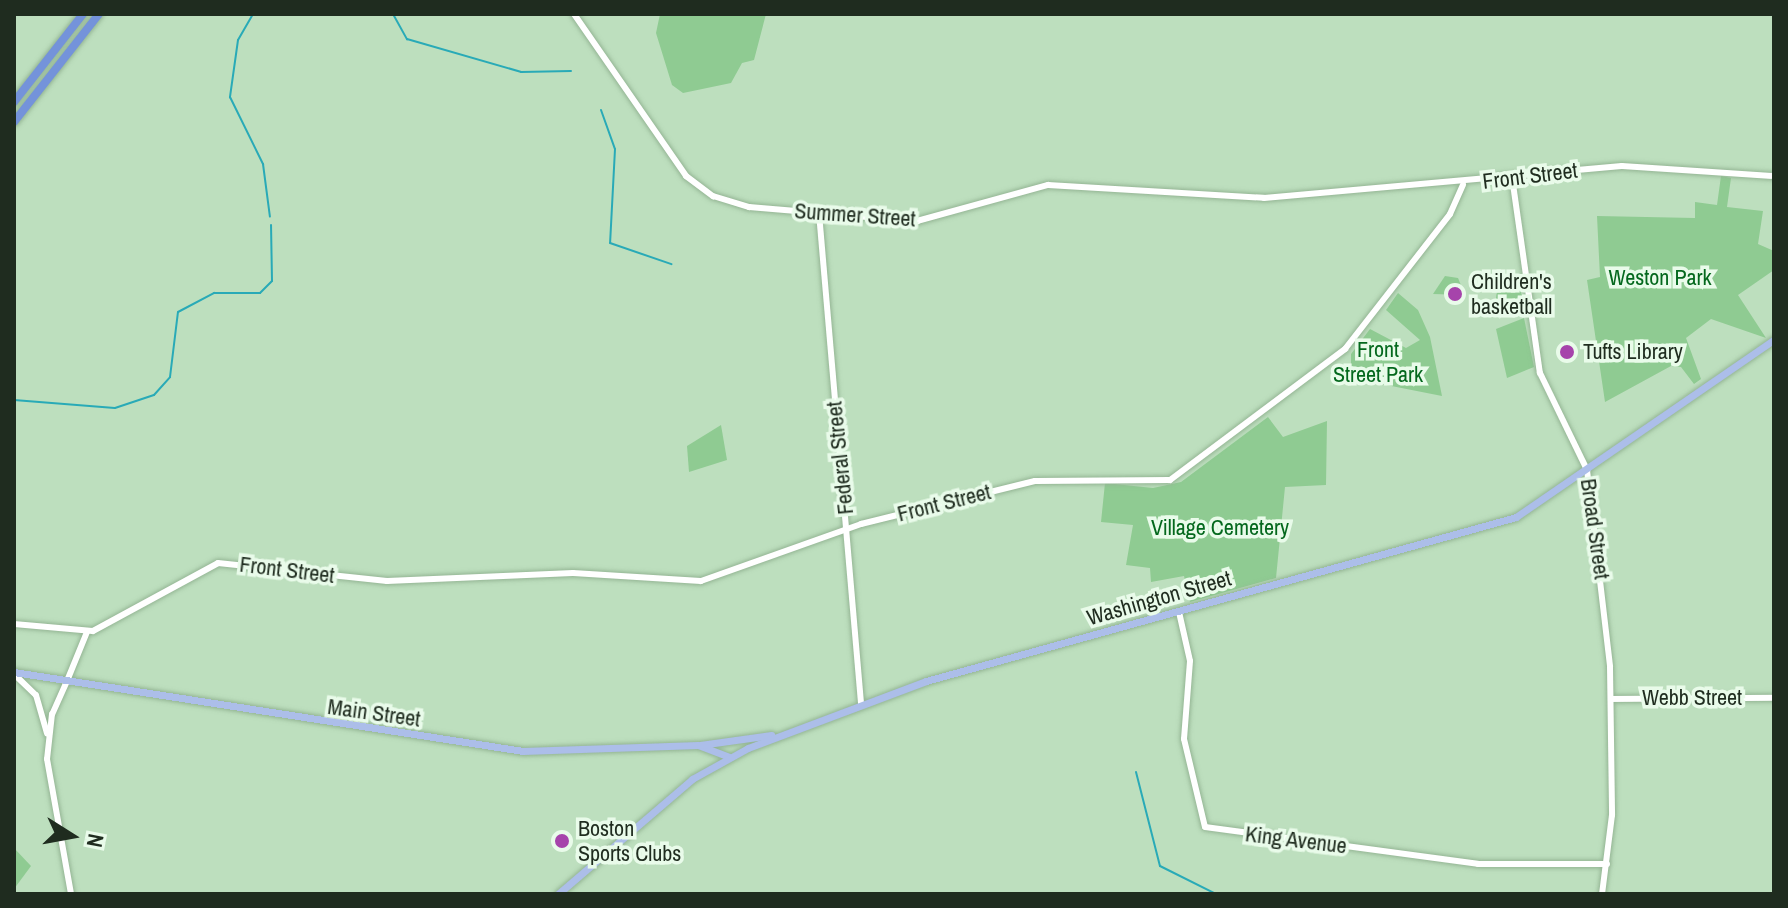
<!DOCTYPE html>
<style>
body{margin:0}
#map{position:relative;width:1788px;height:908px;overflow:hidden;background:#bddfbe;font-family:"Archivo Narrow",sans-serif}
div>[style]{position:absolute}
.green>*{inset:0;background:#8fcb92}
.round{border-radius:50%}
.stream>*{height:2px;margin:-1px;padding:0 1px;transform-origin:1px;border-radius:1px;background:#29aab7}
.roads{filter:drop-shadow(0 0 2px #94b594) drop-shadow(0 0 2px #94b594)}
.tertiary>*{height:6px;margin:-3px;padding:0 3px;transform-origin:3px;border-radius:3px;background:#fff}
.secondary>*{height:6px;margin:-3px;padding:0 3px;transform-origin:3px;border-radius:3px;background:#fff}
.primary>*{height:7px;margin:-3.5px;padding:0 3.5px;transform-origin:3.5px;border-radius:3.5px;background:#acbee9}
.motorway>*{height:8px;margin:-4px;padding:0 4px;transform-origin:4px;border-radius:4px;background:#7493da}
.dots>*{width:22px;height:22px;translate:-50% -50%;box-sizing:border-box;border:4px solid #e9fbea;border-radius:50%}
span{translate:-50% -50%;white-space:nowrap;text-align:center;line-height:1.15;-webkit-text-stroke:7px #e9fbea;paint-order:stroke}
.street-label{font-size:22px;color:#1f2c1f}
.park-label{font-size:22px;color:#04681d}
.poi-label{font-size:22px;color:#1f2c1f}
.left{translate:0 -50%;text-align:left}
.frame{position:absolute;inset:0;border:16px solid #1f2c1f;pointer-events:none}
.north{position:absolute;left:32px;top:796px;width:80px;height:80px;-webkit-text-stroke:6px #e9fbea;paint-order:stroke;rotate:101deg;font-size:22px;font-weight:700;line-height:32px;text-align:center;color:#1f2c1f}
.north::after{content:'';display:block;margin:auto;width:28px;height:36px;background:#1f2c1f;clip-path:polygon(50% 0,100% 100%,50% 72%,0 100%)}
</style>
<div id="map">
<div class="green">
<div style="clip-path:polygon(660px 14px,766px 14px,754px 60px,742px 63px,731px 83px,683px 93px,672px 85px,656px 33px)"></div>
<div style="clip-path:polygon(1721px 176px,1731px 178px,1727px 207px,1763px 211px,1758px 244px,1774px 251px,1774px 270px,1738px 295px,1766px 338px,1711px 319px,1686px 338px,1701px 379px,1694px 384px,1681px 367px,1671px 366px,1605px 402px,1587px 280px,1600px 277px,1597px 216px,1695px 218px,1695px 202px,1717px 205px)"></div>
<div style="clip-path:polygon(1445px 276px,1458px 278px,1465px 295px,1433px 294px)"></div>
<div class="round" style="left:1496px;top:285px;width:26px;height:26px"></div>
<div style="clip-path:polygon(1398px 293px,1418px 310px,1430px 337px,1442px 396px,1351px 378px,1351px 354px,1370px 329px,1406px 348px,1420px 340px,1386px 310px)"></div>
<div style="clip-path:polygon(1524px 318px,1534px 367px,1507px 378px,1496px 329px)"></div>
<div style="clip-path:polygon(1268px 417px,1283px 437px,1327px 421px,1326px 485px,1285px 487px,1276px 578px,1190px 602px,1184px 576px,1151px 582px,1150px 568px,1126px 565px,1133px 525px,1101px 522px,1105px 483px,1153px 488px,1181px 482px)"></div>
<div style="clip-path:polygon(721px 425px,727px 460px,689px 472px,687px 446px)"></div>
<div style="clip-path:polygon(14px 848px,31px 866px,14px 889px)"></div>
</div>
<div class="stream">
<div style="left:253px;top:14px;width:30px;rotate:120deg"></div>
<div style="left:238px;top:40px;width:58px;rotate:98deg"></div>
<div style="left:230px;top:97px;width:75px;rotate:63.8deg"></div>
<div style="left:263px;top:164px;width:53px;rotate:82.5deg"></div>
<div style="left:393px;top:14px;width:29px;rotate:61deg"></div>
<div style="left:407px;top:39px;width:119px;rotate:16.1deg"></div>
<div style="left:521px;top:72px;width:50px;rotate:-1.1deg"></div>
<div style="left:601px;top:110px;width:41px;rotate:70.3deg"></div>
<div style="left:615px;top:149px;width:94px;rotate:93deg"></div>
<div style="left:610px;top:243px;width:65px;rotate:19deg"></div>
<div style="left:14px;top:400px;width:101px;rotate:4.5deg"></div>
<div style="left:115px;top:408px;width:41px;rotate:-18.4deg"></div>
<div style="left:154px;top:395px;width:24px;rotate:-48deg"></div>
<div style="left:170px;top:377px;width:65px;rotate:-83deg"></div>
<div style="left:178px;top:312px;width:41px;rotate:-27.8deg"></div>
<div style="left:214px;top:293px;width:46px"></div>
<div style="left:260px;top:293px;width:17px;rotate:-45deg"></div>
<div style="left:272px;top:281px;width:56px;rotate:-91deg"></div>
<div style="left:1136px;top:772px;width:97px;rotate:75.7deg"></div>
<div style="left:1160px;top:866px;width:63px;rotate:26.6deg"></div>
</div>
<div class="roads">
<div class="tertiary">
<div style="left:574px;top:14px;width:197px;rotate:55.3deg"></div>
<div style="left:686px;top:176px;width:34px;rotate:37deg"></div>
<div style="left:713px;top:196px;width:38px;rotate:17deg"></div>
<div style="left:749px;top:207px;width:169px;rotate:4.8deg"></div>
<div style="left:917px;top:221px;width:136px;rotate:-15.4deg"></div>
<div style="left:1048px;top:185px;width:216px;rotate:3.4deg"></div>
<div style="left:1264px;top:198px;width:359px;rotate:-5.1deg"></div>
<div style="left:1622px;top:166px;width:152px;rotate:3.8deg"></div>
<div style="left:1512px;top:177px;width:198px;rotate:81.9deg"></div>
<div style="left:1540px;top:373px;width:108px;rotate:64.1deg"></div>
<div style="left:819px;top:213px;width:492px;rotate:85.1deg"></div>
<div style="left:1179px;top:612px;width:50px;rotate:77.3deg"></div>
<div style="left:1190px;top:661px;width:78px;rotate:94.4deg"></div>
<div style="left:1184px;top:739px;width:90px;rotate:76.6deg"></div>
<div style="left:1205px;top:827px;width:275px;rotate:7.7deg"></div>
<div style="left:1478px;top:864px;width:129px"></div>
<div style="left:14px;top:624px;width:79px;rotate:5.1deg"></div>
<div style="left:93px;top:631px;width:142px;rotate:-28.5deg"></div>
<div style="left:218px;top:563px;width:170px;rotate:6.1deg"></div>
<div style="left:387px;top:581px;width:186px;rotate:-2.5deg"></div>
<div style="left:573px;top:573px;width:128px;rotate:3.6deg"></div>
<div style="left:701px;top:581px;width:170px;rotate:-19.6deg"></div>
<div style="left:861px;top:524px;width:179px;rotate:-13.9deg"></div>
<div style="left:1035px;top:481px;width:135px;rotate:-0.4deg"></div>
<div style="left:1170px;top:480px;width:219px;rotate:-36.8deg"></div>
<div style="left:1345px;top:349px;width:171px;rotate:-52.1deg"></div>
<div style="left:1450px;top:214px;width:32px;rotate:-66deg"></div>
<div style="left:67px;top:681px;width:53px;rotate:-67.8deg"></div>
<div style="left:1611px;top:699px;width:163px;rotate:-0.4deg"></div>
</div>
<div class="secondary">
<div style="left:1587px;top:470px;width:198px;rotate:83.3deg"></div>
<div style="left:1610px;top:667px;width:148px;rotate:89.2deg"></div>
<div style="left:1612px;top:815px;width:80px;rotate:97.2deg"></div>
<div style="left:14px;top:674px;width:30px;rotate:44deg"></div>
<div style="left:36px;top:695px;width:40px;rotate:74deg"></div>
<div style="left:67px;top:681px;width:36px;rotate:114deg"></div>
<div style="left:52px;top:714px;width:45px;rotate:96.3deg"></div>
<div style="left:47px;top:759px;width:137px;rotate:79.9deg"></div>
</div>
<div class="primary">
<div style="left:14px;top:672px;width:515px;rotate:8.82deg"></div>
<div style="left:523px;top:751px;width:175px;rotate:-2deg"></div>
<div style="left:698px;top:745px;width:33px;rotate:21deg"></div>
<div style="left:700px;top:745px;width:72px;rotate:-8deg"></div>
<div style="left:558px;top:894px;width:177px;rotate:-40.6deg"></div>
<div style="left:692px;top:779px;width:64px;rotate:-29deg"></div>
<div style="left:748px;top:748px;width:190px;rotate:-20.6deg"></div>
<div style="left:926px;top:681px;width:612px;rotate:-15.53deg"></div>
<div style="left:1516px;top:517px;width:313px;rotate:-34.5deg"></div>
</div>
<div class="motorway">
<div style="left:14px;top:102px;width:112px;rotate:-51.9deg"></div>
<div style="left:14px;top:122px;width:137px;rotate:-51.8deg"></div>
</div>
</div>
<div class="dots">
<div style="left:1455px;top:294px;background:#a644ab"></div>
<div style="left:1567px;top:352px;background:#a644ab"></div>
<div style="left:562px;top:841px;background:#a644ab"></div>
</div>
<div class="street-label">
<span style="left:1530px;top:176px;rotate:-7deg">Front Street</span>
<span style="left:855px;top:215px;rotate:4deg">Summer Street</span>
<span style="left:840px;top:458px;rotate:-96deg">Federal Street</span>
<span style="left:944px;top:503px;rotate:-14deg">Front Street</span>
<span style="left:1595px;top:529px;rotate:82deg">Broad Street</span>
<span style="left:287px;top:570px;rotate:7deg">Front Street</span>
<span style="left:1159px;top:598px;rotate:-16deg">Washington Street</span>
<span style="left:1692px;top:698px">Webb Street</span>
<span style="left:374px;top:713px;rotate:8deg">Main Street</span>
<span style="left:1296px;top:840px;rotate:7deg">King Avenue</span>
</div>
<div class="park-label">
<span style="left:1660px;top:278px">Weston Park</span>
<span style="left:1378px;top:362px">Front<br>Street Park</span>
<span style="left:1220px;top:528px">Village Cemetery</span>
</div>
<div class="poi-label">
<span class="left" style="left:1471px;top:294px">Children's<br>basketball</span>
<span class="left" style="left:1583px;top:352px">Tufts Library</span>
<span class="left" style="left:578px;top:841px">Boston<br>Sports Clubs</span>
</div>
<div class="frame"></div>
<div class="north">N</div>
</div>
